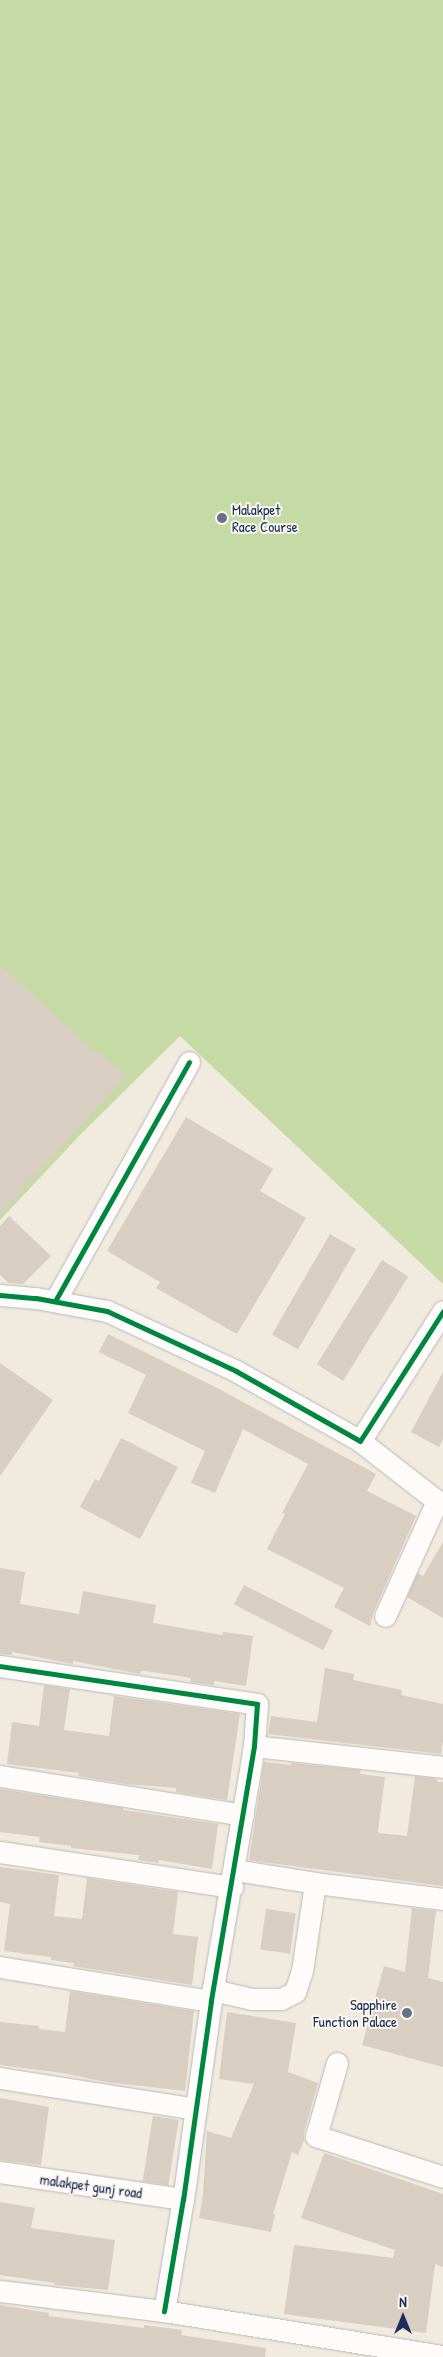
<!DOCTYPE html>
<style>
body{margin:0}
#map{position:relative;width:443px;height:2357px;overflow:hidden;background:#f0eadf;font-family:"Patrick Hand",sans-serif}
div>[style]{position:absolute}
.green>*{inset:0;background:#c6daa5}
.building>*{inset:0;background:#d8cec1;transform-origin:0 0}
.roads{filter:drop-shadow(0 0 1px #bbb8b6) drop-shadow(0 0 1px #bbb8b6)}
.minor>*{height:21px;margin:-10.5px;padding:0 10.5px;transform-origin:10.5px;border-radius:10.5px;background:#fdfcfa}
.cycleway>*{height:5px;margin:-2.5px;padding:0 2.5px;transform-origin:2.5px;border-radius:2.5px;background:#00873e}
.dots>*{width:14px;height:14px;translate:-50% -50%;box-sizing:border-box;border:2px solid #fbf7ec;border-radius:50%}
span{translate:-50% -50%;white-space:nowrap;text-align:center;line-height:1.15;-webkit-text-stroke:4px #fbf7ec;paint-order:stroke}
.poi-label{font-size:15px;color:#1b2f5e}
.left{translate:0 -50%;text-align:left}
.right{translate:-100% -50%;text-align:right}
.street-label{font-size:15px;color:#1b2f5e}
.north{position:absolute;left:378px;top:2292px;width:50px;height:50px;-webkit-text-stroke:4px #fbf7ec;paint-order:stroke;rotate:0deg;font-size:14px;font-weight:700;line-height:20px;text-align:center;color:#1b2f5e}
.north::after{content:'';display:block;margin:auto;width:18px;height:22px;background:#1b2f5e;clip-path:polygon(50% 0,100% 100%,50% 72%,0 100%)}
</style>
<div id="map">
<div class="green">
<div style="clip-path:polygon(0 0,443px 0,443px 1284px,180px 1036px,80px 1135px,0 1220px)"></div>
</div>
<div class="building">
<div style="clip-path:polygon(0 965px,100px 1056px,102px 1054px,126px 1076px,0 1215px)"></div>
<div style="clip-path:polygon(186px 1117px,273px 1169px,260px 1191px,306px 1218px,237px 1334px,156px 1288px,160px 1282px,107px 1251px)"></div>
<div style="clip-path:polygon(9px 1216px,51px 1256px,23px 1284px,9px 1283px,0 1275px,0 1226px)"></div>
<div style="left:330px;top:1234px;width:30px;height:116px;rotate:30deg"></div>
<div style="left:382px;top:1260px;width:31px;height:123px;rotate:32deg"></div>
<div style="clip-path:polygon(108px 1334px,219px 1389px,376px 1474px,367px 1491px,416px 1516px,374px 1611px,370px 1626px,334px 1607px,344px 1588px,267px 1549px,285px 1514px,282px 1513px,308px 1464px,243px 1429px,215px 1493px,191px 1483px,205px 1451px,128px 1413px,146px 1375px,99px 1352px)"></div>
<div style="clip-path:polygon(0 1363px,53px 1400px,0 1476px)"></div>
<div style="clip-path:polygon(443px 1372px,443px 1439px,439px 1447px,411px 1432px)"></div>
<div style="clip-path:polygon(121px 1438px,178px 1467px,140px 1539px,80px 1507px,95px 1479px,99px 1481px)"></div>
<div style="clip-path:polygon(443px 1542px,443px 1618px,407px 1597px,418px 1573px,423px 1576px)"></div>
<div style="clip-path:polygon(0 1568px,25px 1572px,20px 1604px,79px 1614px,83px 1591px,156px 1605px,153px 1623px,222px 1635px,223px 1632px,253px 1636px,246px 1686px,214px 1681px,214px 1685px,190px 1682px,191px 1678px,146px 1671px,141px 1671px,140px 1674px,73px 1661px,73px 1664px,12px 1652px,12px 1655px,0 1654px)"></div>
<div style="left:244px;top:1585px;width:100px;height:22px;rotate:27deg"></div>
<div style="clip-path:polygon(325px 1668px,354px 1674px,353px 1680px,402px 1690px,401px 1695px,443px 1704px,443px 1741px,441px 1754px,268px 1734px,271px 1716px,317px 1722px)"></div>
<div style="clip-path:polygon(44px 1685px,70px 1689px,64px 1730px,109px 1736px,114px 1696px,240px 1714px,227px 1800px,176px 1792px,176px 1788px,126px 1784px,78px 1776px,79px 1773px,7px 1764px,12px 1722px,39px 1726px)"></div>
<div style="clip-path:polygon(264px 1762px,291px 1765px,291px 1763px,361px 1770px,360px 1774px,385px 1777px,378px 1831px,379px 1833px,407px 1836px,415px 1776px,436px 1779px,438px 1782px,443px 1782px,443px 1886px,249px 1860px)"></div>
<div style="clip-path:polygon(0 1789px,123px 1808px,123px 1810px,218px 1824px,212px 1869px,159px 1860px,158px 1863px,138px 1860px,139px 1855px,71px 1848px,71px 1846px,39px 1842px,40px 1837px,0 1832px)"></div>
<div style="clip-path:polygon(0 1867px,59px 1875px,54px 1916px,82px 1919px,87px 1878px,178px 1892px,173px 1934px,198px 1937px,192px 1985px,73px 1966px,74px 1963px,51px 1960px,51px 1957px,4px 1951px,10px 1904px,0 1902px)"></div>
<div style="clip-path:polygon(412px 1908px,436px 1911px,428px 1978px,443px 1982px,443px 2067px,362px 2045px,384px 1966px,405px 1972px)"></div>
<div style="left:266px;top:1909px;width:30px;height:41px;rotate:8deg"></div>
<div style="clip-path:polygon(70px 1991px,194px 2011px,185px 2091px,106px 2082px,62px 2073px,0 2065px,0 2022px,39px 2026px,39px 2029px,65px 2032px)"></div>
<div style="clip-path:polygon(227px 2012px,296px 2023px,288px 2072px,318px 2083px,304px 2133px,304px 2140px,298px 2155px,292px 2152px,273px 2214px,275px 2214px,271px 2232px,199px 2218px,203px 2194px,207px 2131px,231px 2138px,254px 2084px,219px 2079px)"></div>
<div style="clip-path:polygon(0 2098px,49px 2107px,41px 2165px,0 2160px)"></div>
<div style="left:153px;top:2116px;width:26px;height:66px;rotate:9deg"></div>
<div style="clip-path:polygon(324px 2153px,443px 2194px,443px 2267px,435px 2264px,426px 2333px,284px 2314px,294px 2245px,393px 2258px,395px 2250px,301px 2218px)"></div>
<div style="clip-path:polygon(0 2202px,35px 2208px,31px 2228px,115px 2240px,108px 2290px,55px 2285px,55px 2283px,0 2275px)"></div>
<div style="clip-path:polygon(0 2305px,49px 2313px,48px 2316px,144px 2328px,144px 2325px,182px 2330px,181px 2335px,266px 2348px,265px 2357px,0 2357px)"></div>
</div>
<div class="roads">
<div class="minor">
<div style="left:0;top:1295px;width:36px;rotate:5deg"></div>
<div style="left:36px;top:1298px;width:72px;rotate:10.4deg"></div>
<div style="left:107px;top:1311px;width:142px;rotate:24.9deg"></div>
<div style="left:236px;top:1371px;width:142px;rotate:29.4deg"></div>
<div style="left:360px;top:1441px;width:154px;rotate:-57.4deg"></div>
<div style="left:55px;top:1301px;width:274px;rotate:-60.7deg"></div>
<div style="left:360px;top:1441px;width:98px;rotate:37.9deg"></div>
<div style="left:437px;top:1501px;width:126px;rotate:114.3deg"></div>
<div style="left:0;top:1666px;width:260px;rotate:8.4deg"></div>
<div style="left:257px;top:1704px;width:42px;rotate:94.1deg"></div>
<div style="left:254px;top:1746px;width:259px;rotate:99.6deg"></div>
<div style="left:211px;top:2001px;width:200px;rotate:98deg"></div>
<div style="left:183px;top:2199px;width:114px;rotate:99.6deg"></div>
<div style="left:254px;top:1746px;width:190px;rotate:6.3deg"></div>
<div style="left:0;top:1776px;width:246px;rotate:9.1deg"></div>
<div style="left:0;top:1852px;width:235px;rotate:8.6deg"></div>
<div style="left:235px;top:1870px;width:81px;rotate:9.2deg"></div>
<div style="left:315px;top:1883px;width:129px;rotate:7.1deg"></div>
<div style="left:0;top:1967px;width:214px;rotate:9.2deg"></div>
<div style="left:213px;top:1990px;width:40px;rotate:13deg"></div>
<div style="left:252px;top:1999px;width:29px"></div>
<div style="left:281px;top:1999px;width:16px;rotate:-27deg"></div>
<div style="left:295px;top:1992px;width:22px;rotate:-72deg"></div>
<div style="left:302px;top:1971px;width:89px;rotate:-81.6deg"></div>
<div style="left:337px;top:2063px;width:76px;rotate:106deg"></div>
<div style="left:316px;top:2136px;width:133px;rotate:17.9deg"></div>
<div style="left:0;top:2078px;width:198px;rotate:9deg"></div>
<div style="left:0;top:2172px;width:185px;rotate:8.4deg"></div>
<div style="left:0;top:2291px;width:165px;rotate:7deg"></div>
<div style="left:164px;top:2311px;width:283px;rotate:9.2deg"></div>
</div>
</div>
<div class="cycleway">
<div style="left:0;top:1295px;width:36px;rotate:5deg"></div>
<div style="left:36px;top:1298px;width:72px;rotate:10.4deg"></div>
<div style="left:107px;top:1311px;width:142px;rotate:24.9deg"></div>
<div style="left:236px;top:1371px;width:142px;rotate:29.4deg"></div>
<div style="left:360px;top:1441px;width:154px;rotate:-57.4deg"></div>
<div style="left:55px;top:1301px;width:274px;rotate:-60.7deg"></div>
<div style="left:0;top:1666px;width:260px;rotate:8.4deg"></div>
<div style="left:257px;top:1704px;width:42px;rotate:94.1deg"></div>
<div style="left:254px;top:1746px;width:259px;rotate:99.6deg"></div>
<div style="left:211px;top:2001px;width:200px;rotate:98deg"></div>
<div style="left:183px;top:2199px;width:114px;rotate:99.6deg"></div>
</div>
<div class="dots">
<div style="left:222px;top:518px;background:#66708b"></div>
<div style="left:407px;top:2013px;background:#66708b"></div>
</div>
<div class="poi-label">
<span class="left" style="left:232px;top:518px">Malakpet<br>Race Course</span>
<span class="right" style="left:397px;top:2013px">Sapphire<br>Function Palace</span>
</div>
<div class="street-label">
<span style="left:91px;top:2186px;rotate:8deg">malakpet gunj road</span>
</div>
<div class="north">N</div>
</div>
